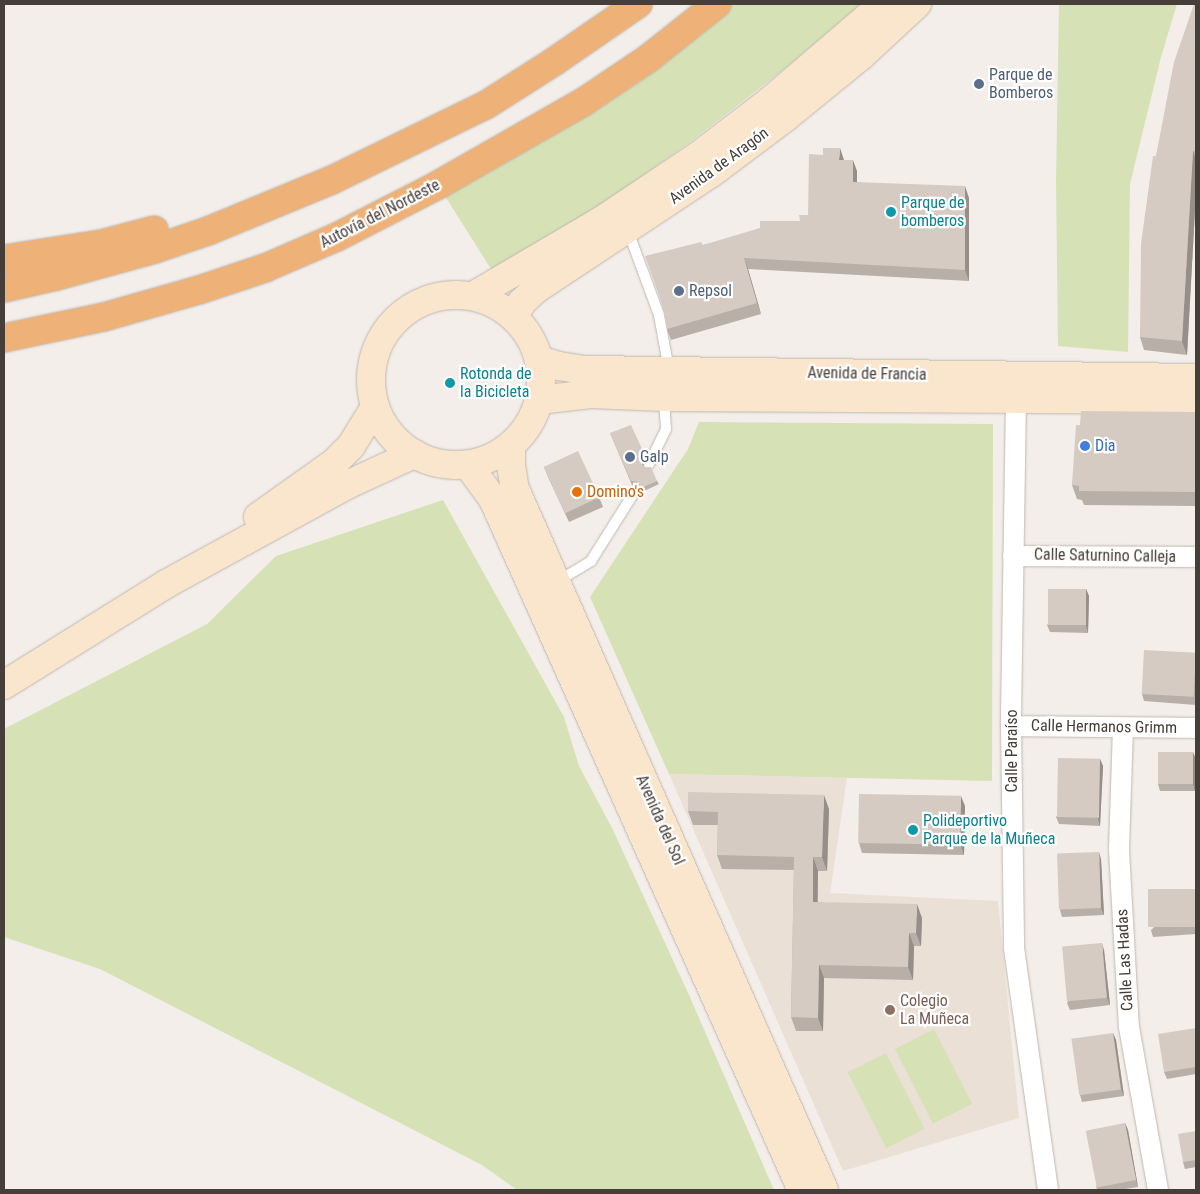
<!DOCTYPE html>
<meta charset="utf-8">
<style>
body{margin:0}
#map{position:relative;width:1200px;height:1194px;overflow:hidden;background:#f3eee9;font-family:"Roboto Condensed",sans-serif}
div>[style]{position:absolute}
.education>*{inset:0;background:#eae0d5}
.green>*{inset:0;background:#d6e2b6;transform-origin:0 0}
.roads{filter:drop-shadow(0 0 1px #c0b7b0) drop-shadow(0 0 1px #c0b7b0)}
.lane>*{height:10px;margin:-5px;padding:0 5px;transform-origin:5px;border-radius:5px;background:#fff}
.street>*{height:20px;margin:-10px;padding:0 10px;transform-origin:10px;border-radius:10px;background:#fff}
.secondary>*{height:28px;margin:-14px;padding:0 14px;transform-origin:14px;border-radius:14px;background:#f9e6cd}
.secondary>.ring{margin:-14px;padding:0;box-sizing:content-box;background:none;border:28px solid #f9e6cd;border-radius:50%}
.highway>*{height:28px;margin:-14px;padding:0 14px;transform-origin:14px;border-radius:14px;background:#eeb279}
.wall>*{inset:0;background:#b8afa8}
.shaded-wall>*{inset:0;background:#968e88}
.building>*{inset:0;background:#d6cbc3;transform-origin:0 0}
.dots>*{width:14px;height:14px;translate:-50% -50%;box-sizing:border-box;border:2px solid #fff;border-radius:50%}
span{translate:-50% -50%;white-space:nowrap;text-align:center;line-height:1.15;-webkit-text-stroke:4.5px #fff;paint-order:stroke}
.service-label{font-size:16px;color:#4e5e75}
.left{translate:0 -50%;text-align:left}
.street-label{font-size:16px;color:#463e38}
.culture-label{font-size:16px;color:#0d838f}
.shop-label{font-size:16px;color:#366cbe}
.food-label{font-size:16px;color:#c56008}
.education-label{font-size:16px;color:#785e54}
.frame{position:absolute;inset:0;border:5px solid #463e38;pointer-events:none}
</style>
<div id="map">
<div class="education">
<div style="clip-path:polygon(669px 774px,847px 778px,830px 893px,998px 901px,1019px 1118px,843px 1171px)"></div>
</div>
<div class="green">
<div style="clip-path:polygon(717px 4px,861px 4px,792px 63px,689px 143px,599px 207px,513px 258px,491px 269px,438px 185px)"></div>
<div style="clip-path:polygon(1059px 4px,1177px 4px,1161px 57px,1130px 184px,1128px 352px,1058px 346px,1056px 180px)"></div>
<div style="clip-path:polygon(699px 422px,993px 424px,992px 781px,669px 774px,590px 597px,688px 449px)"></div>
<div style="clip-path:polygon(443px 500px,564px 717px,579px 766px,613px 830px,689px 995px,774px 1190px,517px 1190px,482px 1165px,100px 969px,4px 937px,4px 729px,207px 624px,276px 556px)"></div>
<div style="left:934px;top:1029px;width:84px;height:44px;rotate:63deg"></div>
<div style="left:886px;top:1053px;width:85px;height:43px;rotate:63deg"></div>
</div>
<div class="roads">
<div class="lane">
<div style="left:628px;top:231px;width:90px;rotate:69.7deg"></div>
<div style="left:659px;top:315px;width:56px;rotate:79.7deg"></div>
<div style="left:649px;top:464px;width:39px;rotate:-64deg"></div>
<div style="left:666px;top:429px;width:31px;rotate:-94deg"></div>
<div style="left:558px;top:581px;width:39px;rotate:-31deg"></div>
<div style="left:591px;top:561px;width:83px;rotate:-57.8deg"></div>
</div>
<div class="street">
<div style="left:1016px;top:399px;width:327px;rotate:90.9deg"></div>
<div style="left:1011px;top:726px;width:222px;rotate:89.2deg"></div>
<div style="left:1014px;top:948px;width:244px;rotate:82deg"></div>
<div style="left:1013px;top:556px;width:183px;rotate:0.3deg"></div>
<div style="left:1011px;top:726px;width:185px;rotate:0.6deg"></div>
<div style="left:1123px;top:728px;width:122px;rotate:91.9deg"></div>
<div style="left:1119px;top:850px;width:177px;rotate:86.8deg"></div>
<div style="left:1129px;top:1027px;width:166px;rotate:79.9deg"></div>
</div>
<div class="secondary">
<div class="ring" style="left:371px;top:295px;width:142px;height:142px"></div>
<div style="left:473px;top:296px;width:148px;rotate:-30.4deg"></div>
<div style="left:601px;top:221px;width:117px;rotate:-33.8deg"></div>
<div style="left:698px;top:156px;width:92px;rotate:-37.5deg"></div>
<div style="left:771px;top:100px;width:148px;rotate:-40.6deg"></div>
<div style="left:514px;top:317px;width:17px;rotate:-62deg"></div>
<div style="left:522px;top:302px;width:19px;rotate:-43deg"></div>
<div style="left:536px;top:289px;width:209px;rotate:-33.5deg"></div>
<div style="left:710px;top:174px;width:95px;rotate:-36.9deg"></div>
<div style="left:786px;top:117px;width:98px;rotate:-39.2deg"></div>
<div style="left:862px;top:55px;width:75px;rotate:-42.8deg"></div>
<div style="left:539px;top:360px;width:21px;rotate:17deg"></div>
<div style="left:559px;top:366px;width:26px;rotate:9deg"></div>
<div style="left:585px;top:370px;width:611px;rotate:0.75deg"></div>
<div style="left:539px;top:400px;width:52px;rotate:-6.6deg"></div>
<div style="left:591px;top:394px;width:73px;rotate:2.4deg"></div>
<div style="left:664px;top:397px;width:532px;rotate:0.32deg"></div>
<div style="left:511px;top:446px;width:19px;rotate:90deg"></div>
<div style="left:511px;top:465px;width:24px;rotate:81deg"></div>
<div style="left:515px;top:489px;width:766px;rotate:66.21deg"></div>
<div style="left:468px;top:465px;width:42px;rotate:53.7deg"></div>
<div style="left:493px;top:499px;width:757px;rotate:65.91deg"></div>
<div style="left:258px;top:517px;width:95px;rotate:-35.5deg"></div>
<div style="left:335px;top:462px;width:23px;rotate:-45deg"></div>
<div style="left:351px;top:446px;width:46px;rotate:-58.4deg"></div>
<div style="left:4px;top:685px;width:191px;rotate:-31.9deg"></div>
<div style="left:166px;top:584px;width:209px;rotate:-28.7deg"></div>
<div style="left:349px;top:484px;width:72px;rotate:-24.8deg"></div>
</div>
<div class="highway">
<div style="left:4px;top:259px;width:98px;rotate:-8.8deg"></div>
<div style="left:101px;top:244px;width:55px;rotate:-14.8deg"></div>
<div style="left:4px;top:288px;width:54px;rotate:-12.8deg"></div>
<div style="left:57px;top:276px;width:102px;rotate:-15.4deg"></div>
<div style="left:155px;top:249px;width:56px;rotate:-18.8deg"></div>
<div style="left:208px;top:231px;width:134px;rotate:-22.4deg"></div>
<div style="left:332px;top:180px;width:171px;rotate:-26deg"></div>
<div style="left:486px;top:105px;width:82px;rotate:-32.5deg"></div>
<div style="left:555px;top:61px;width:101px;rotate:-34.5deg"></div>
<div style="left:4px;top:338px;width:102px;rotate:-11.9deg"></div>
<div style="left:104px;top:317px;width:99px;rotate:-15.9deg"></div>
<div style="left:199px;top:290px;width:70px;rotate:-18.4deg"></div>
<div style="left:265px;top:268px;width:78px;rotate:-23.3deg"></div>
<div style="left:337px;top:237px;width:114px;rotate:-27.2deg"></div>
<div style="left:438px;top:185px;width:169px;rotate:-29.7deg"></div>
<div style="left:585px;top:101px;width:77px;rotate:-33.9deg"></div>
<div style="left:649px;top:58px;width:87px;rotate:-38.5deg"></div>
</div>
</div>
<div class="wall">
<div style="clip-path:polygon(1196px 4px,1196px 192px,1187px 355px,1144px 350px,1140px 337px,1156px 156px)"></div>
<div style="clip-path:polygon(844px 160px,857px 171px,857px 182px,969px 198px,969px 281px,748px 269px,761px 314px,671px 340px,667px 329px,703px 245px,800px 221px,808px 215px)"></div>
<div style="clip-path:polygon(1196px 412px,1196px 506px,1084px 505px,1082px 500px,1077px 499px,1072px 485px,1080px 425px)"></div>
<div style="clip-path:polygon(610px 433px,645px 456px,643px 465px,657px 481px,659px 484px,642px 492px,639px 485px,632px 485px)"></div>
<div style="clip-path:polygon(544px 467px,599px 497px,603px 507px,569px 522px,548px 477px)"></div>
<div style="clip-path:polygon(1086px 589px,1089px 596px,1088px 633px,1050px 632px,1047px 625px)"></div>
<div style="clip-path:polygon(1196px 653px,1196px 705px,1144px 701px,1142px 694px)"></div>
<div style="clip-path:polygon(1100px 759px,1103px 766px,1100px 826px,1059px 824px,1056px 817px)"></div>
<div style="clip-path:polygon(1196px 759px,1195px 791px,1160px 791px,1158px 784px)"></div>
<div style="clip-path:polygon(965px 806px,964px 855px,862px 853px,859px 843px)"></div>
<div style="clip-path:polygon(829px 809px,827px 871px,818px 871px,818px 902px,922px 918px,921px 946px,914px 946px,913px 980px,824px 978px,823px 1031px,796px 1031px,791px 1017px,794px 870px,722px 869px,717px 855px,718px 825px,693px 825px,688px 811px)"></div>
<div style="clip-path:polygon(1101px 859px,1104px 915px,1062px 917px,1060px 910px)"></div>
<div style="clip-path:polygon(1196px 889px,1196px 934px,1153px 937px,1151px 930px)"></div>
<div style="clip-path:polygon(1104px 950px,1110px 1005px,1070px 1010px,1067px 1003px)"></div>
<div style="clip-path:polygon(1196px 1028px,1196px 1074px,1167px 1079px,1164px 1072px)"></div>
<div style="clip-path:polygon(1113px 1033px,1116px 1040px,1124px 1096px,1082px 1102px,1080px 1095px)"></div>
<div style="clip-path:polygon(1125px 1123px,1128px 1130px,1138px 1187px,1119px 1190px,1098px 1190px,1096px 1187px)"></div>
<div style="clip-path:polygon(1196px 1131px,1196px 1167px,1185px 1169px,1183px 1162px)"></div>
</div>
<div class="shaded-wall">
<div style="clip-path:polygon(840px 148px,844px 160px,839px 160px)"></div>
<div style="clip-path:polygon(1193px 151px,1196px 160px,1196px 192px,1187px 355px,1182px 341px)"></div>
<div style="clip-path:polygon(853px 160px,857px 171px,857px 193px,853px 182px)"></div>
<div style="clip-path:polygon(965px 186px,969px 198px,969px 281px,965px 270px)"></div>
<div style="clip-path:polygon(744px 258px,748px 269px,761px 314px,757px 303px)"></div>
<div style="clip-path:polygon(644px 453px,645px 456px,643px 467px,642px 464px)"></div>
<div style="clip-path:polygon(1086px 589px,1089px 596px,1088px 633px,1086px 626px)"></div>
<div style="clip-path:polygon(1193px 752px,1196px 759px,1195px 791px,1193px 784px)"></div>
<div style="clip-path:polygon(1100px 759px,1103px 766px,1100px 826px,1098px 819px)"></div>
<div style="clip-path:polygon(824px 795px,829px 809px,827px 871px,822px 857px)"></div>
<div style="clip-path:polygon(961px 796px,965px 806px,964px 855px,960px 844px)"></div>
<div style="clip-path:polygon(1099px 852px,1101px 859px,1104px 915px,1101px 908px)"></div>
<div style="clip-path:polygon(813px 857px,818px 871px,817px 916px,813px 902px)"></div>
<div style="clip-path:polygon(917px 904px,922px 918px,921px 946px,916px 933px)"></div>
<div style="clip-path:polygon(909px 933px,914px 946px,913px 980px,908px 967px)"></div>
<div style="clip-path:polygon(1102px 943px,1104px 950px,1110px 1005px,1107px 998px)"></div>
<div style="clip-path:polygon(819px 965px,824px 978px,823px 1031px,818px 1018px)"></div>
<div style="clip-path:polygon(1113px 1033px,1116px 1040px,1124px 1096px,1121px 1089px)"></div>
<div style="clip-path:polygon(1125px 1123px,1128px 1130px,1138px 1187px,1136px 1180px)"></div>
</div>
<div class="building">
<div style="clip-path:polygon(1194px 4px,1196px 4px,1196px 152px,1193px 151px,1182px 341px,1140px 337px,1141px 244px,1153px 156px,1156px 156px,1174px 62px)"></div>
<div style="clip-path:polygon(823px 148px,840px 148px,839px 160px,853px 160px,853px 182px,965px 186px,965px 270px,744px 258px,757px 303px,667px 329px,661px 301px,645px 256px,701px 242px,703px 245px,760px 228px,760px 221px,800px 221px,799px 215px,808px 215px,809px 154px,823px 155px)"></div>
<div style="clip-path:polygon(1081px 411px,1196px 412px,1196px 492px,1079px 491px,1079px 486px,1072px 485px,1076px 425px,1080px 425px)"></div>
<div style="clip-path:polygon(631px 425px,644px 453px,642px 464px,645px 467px,651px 467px,657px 481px,641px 488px,638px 482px,631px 481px,610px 433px)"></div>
<div style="left:578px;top:451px;width:51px;height:38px;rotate:65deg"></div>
<div style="left:1048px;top:589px;width:38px;height:36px"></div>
<div style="left:1144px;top:650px;width:52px;height:44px;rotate:3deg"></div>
<div style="left:1158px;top:752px;width:35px;height:32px"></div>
<div style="left:1058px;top:758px;width:42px;height:59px;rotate:1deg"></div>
<div style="clip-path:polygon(688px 792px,824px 795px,822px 857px,813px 857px,813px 902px,917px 904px,916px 933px,909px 933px,908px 967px,819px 965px,818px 1018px,791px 1017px,794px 857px,717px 855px,718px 812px,688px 811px)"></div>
<div style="left:859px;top:794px;width:102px;height:49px;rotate:1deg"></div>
<div style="left:1099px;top:852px;width:56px;height:42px;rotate:88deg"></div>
<div style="left:1196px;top:889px;width:38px;height:48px;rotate:90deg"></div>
<div style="left:1102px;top:943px;width:55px;height:40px;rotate:85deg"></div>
<div style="clip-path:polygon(1196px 1028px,1196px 1067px,1164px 1072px,1158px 1034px)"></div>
<div style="left:1113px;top:1033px;width:57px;height:42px;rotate:82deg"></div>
<div style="left:1125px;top:1123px;width:58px;height:40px;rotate:79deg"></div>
<div style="clip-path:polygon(1196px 1131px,1196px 1160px,1183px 1162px,1178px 1134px)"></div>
</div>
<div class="dots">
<div style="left:979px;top:84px;background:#5c6f8a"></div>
<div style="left:891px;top:212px;background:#0f9aa8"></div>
<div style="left:679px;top:291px;background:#5c6f8a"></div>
<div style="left:450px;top:383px;background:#0f9aa8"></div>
<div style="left:1085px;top:446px;background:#3f7fe0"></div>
<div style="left:630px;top:457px;background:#5c6f8a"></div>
<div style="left:577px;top:492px;background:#e8710a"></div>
<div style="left:913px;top:830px;background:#0f9aa8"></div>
<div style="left:890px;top:1010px;background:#8d6e63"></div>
</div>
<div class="service-label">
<span class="left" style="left:989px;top:84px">Parque de<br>Bomberos</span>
<span class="left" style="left:689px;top:291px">Repsol</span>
<span class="left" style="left:640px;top:457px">Galp</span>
</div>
<div class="street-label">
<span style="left:719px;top:166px;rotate:-36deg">Avenida de Aragón</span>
<span style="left:380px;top:214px;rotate:-27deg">Autovía del Nordeste</span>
<span style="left:867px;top:374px;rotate:1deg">Avenida de Francia</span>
<span style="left:1105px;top:556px;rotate:1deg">Calle Saturnino Calleja</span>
<span style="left:1104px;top:727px;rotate:1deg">Calle Hermanos Grimm</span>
<span style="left:1012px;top:751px;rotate:-90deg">Calle Paraíso</span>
<span style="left:660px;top:820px;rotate:66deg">Avenida del Sol</span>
<span style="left:1125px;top:960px;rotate:-93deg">Calle Las Hadas</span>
</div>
<div class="culture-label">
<span class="left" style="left:901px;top:212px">Parque de<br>bomberos</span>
<span class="left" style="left:460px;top:383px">Rotonda de<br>la Bicicleta</span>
<span class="left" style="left:923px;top:830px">Polideportivo<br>Parque de la Muñeca</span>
</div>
<div class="shop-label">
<span class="left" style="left:1095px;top:446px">Dia</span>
</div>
<div class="food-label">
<span class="left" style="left:587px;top:492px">Domino's</span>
</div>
<div class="education-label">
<span class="left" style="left:900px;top:1010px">Colegio<br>La Muñeca</span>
</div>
<div class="frame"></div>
</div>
